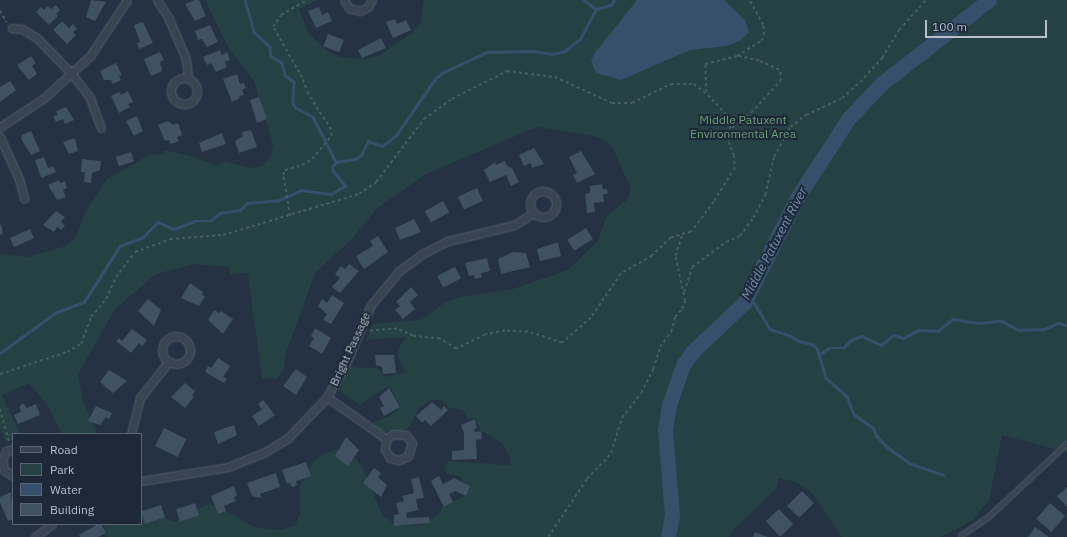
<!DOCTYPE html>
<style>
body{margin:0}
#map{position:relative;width:1067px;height:537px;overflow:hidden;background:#243243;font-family:"IBM Plex Sans",sans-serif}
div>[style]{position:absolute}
.green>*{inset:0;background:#264144}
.water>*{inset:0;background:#374f6b}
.stream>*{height:2.5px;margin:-1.25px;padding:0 1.25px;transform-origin:1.25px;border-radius:1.25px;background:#374f6b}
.river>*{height:15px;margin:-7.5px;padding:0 7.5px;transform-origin:7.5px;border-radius:7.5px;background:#374f6b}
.building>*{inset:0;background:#405162;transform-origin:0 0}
.path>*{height:1.5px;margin-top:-0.75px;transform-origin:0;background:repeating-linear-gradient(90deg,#455e60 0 3px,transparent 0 6px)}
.roads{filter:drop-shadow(0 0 1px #545f6c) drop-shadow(0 0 1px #545f6c)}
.service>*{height:3.5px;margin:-1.75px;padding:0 1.75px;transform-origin:1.75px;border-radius:1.75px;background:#394452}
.minor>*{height:7px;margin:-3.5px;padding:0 3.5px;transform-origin:3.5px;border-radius:3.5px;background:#394452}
.minor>.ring{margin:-3.5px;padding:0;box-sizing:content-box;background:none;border:7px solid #394452;border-radius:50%}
span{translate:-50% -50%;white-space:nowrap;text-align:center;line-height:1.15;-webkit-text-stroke:4px #1d2938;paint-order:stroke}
.park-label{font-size:12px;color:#6b9f75}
.street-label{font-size:12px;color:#b6bfcc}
.water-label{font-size:13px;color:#7491b1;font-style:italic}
.legend{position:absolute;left:12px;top:433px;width:130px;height:92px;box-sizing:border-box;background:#1d2938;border:1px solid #5a6573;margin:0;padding:5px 7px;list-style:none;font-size:12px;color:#b6bfcc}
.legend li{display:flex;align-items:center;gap:8px;height:20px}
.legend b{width:20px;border:1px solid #5a6573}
.scale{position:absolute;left:925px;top:20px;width:122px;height:18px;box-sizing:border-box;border:2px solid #b6bfcc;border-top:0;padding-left:5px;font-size:12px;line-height:14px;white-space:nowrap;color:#b6bfcc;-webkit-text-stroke:3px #1d2938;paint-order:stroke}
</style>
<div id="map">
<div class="green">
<div style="clip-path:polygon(205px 0,318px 0,299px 9px,308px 33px,327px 51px,339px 57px,366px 59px,378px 56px,411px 34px,420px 24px,424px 0,1067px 0,1067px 452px,1002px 435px,989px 500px,973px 520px,941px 537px,842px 537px,813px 494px,796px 482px,779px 478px,776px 489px,732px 531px,729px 537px,107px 537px,104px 525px,141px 524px,141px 509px,174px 522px,208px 504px,220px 507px,254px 527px,280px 530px,295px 526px,300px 514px,300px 487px,313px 462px,324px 454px,346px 447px,363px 468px,382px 515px,398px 526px,422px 525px,438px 515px,444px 504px,467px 496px,461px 477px,447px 474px,445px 467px,448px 461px,509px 465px,511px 459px,502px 443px,479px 429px,476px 418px,468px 419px,463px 410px,450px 408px,441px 400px,431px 400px,419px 408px,409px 427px,402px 431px,379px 431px,374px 427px,373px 422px,390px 416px,401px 407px,389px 385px,360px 405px,345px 395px,338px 387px,345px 367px,377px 368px,385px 377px,405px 372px,398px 356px,399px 348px,406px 337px,366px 340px,373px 324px,421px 320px,447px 301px,460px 297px,513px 289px,568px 270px,598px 241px,607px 215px,627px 200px,631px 189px,613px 148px,607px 142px,594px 136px,537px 127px,426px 174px,376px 209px,353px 238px,315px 273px,285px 356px,284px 370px,276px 379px,262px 378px,248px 273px,230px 274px,229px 267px,194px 264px,156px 274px,115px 309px,78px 374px,83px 401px,97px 434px,62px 434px,47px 404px,29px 383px,2px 395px,20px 434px,13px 434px,13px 440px,6px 442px,0 428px,0 254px,28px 257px,66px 246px,75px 238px,85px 213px,107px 179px,151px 154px,164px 155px,163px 150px,191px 156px,216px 166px,225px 162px,250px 168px,262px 166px,271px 157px,273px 144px,254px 81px,227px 45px)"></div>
</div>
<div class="water">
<div style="clip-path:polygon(637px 0,724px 0,745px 20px,749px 32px,741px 40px,727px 46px,690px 50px,621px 80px,596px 73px,591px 61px,594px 54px)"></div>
</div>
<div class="stream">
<div style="left:245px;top:0;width:33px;rotate:74deg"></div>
<div style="left:254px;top:32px;width:22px;rotate:43deg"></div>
<div style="left:270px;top:47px;width:9px;rotate:84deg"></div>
<div style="left:271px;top:56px;width:13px;rotate:32deg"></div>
<div style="left:282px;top:63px;width:12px;rotate:76deg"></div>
<div style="left:285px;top:75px;width:11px;rotate:38deg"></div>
<div style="left:294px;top:82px;width:21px;rotate:93deg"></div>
<div style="left:293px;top:103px;width:4px;rotate:63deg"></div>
<div style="left:295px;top:107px;width:21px;rotate:29deg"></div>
<div style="left:313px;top:117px;width:51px;rotate:62.9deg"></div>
<div style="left:584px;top:0;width:15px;rotate:37deg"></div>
<div style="left:749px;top:294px;width:41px;rotate:59deg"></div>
<div style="left:770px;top:329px;width:20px;rotate:18deg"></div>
<div style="left:789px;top:335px;width:12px;rotate:31deg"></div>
<div style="left:799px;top:341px;width:13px;rotate:13deg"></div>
<div style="left:812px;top:344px;width:6px;rotate:39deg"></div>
<div style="left:817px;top:348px;width:31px;rotate:73deg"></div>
<div style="left:826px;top:378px;width:28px;rotate:41deg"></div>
<div style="left:847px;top:396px;width:19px;rotate:69deg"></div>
<div style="left:854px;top:414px;width:24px;rotate:36deg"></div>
<div style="left:873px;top:428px;width:9px;rotate:63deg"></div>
<div style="left:877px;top:436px;width:13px;rotate:48deg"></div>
<div style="left:886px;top:446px;width:29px;rotate:36deg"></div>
<div style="left:909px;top:463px;width:36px;rotate:19deg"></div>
<div style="left:0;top:353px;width:68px;rotate:-36deg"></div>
<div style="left:55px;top:313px;width:31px;rotate:-21deg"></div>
<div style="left:84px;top:302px;width:67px;rotate:-57.3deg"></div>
<div style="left:120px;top:246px;width:25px;rotate:-21deg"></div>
<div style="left:143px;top:237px;width:21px;rotate:-45deg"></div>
<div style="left:158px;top:222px;width:17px;rotate:24deg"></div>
<div style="left:174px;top:229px;width:22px;rotate:-21deg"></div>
<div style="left:195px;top:221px;width:15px"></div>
<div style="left:210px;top:221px;width:13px;rotate:-39deg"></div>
<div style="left:220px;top:213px;width:20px;rotate:-9deg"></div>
<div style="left:240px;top:210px;width:10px;rotate:-45deg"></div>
<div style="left:247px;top:203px;width:32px;rotate:-5deg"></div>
<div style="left:279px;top:200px;width:24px;rotate:-24deg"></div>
<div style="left:301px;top:190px;width:30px;rotate:8deg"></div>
<div style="left:331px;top:194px;width:16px;rotate:-30deg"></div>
<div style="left:345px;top:186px;width:19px;rotate:-129deg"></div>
<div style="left:333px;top:171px;width:4px;rotate:-104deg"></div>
<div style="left:332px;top:167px;width:6px;rotate:-51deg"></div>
<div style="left:336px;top:162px;width:20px;rotate:-9deg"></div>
<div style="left:356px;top:159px;width:6px;rotate:-39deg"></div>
<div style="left:361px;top:155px;width:16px;rotate:-63deg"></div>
<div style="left:368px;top:141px;width:15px;rotate:20deg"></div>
<div style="left:382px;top:146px;width:7px;rotate:-34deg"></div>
<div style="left:388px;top:142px;width:12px;rotate:-42deg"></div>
<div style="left:397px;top:134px;width:67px;rotate:-55.4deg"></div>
<div style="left:435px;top:79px;width:9px;rotate:-41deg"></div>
<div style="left:442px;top:73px;width:50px;rotate:-25deg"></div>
<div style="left:487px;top:52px;width:46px;rotate:-1.2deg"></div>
<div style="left:533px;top:51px;width:19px;rotate:9deg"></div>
<div style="left:552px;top:54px;width:13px;rotate:-13deg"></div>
<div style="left:565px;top:51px;width:19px;rotate:-39deg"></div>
<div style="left:580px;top:39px;width:34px;rotate:-62deg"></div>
<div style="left:596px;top:9px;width:16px;rotate:-15deg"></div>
<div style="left:611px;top:5px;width:6px;rotate:-59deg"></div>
<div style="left:820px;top:354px;width:11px;rotate:-34deg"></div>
<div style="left:829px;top:348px;width:14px"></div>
<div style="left:843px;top:348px;width:11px;rotate:-45deg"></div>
<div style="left:851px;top:340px;width:12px;rotate:-20deg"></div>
<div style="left:862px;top:336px;width:21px;rotate:25deg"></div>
<div style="left:881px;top:345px;width:16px;rotate:-38deg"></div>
<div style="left:894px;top:335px;width:9px;rotate:18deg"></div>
<div style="left:903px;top:338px;width:18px;rotate:-27deg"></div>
<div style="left:919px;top:330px;width:19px;rotate:3deg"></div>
<div style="left:938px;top:331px;width:19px;rotate:-39deg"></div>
<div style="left:953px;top:319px;width:25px;rotate:9deg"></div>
<div style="left:978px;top:323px;width:24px;rotate:-5deg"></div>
<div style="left:1002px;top:321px;width:18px;rotate:29deg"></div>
<div style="left:1018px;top:330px;width:26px;rotate:-2deg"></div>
<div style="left:1044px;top:329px;width:15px;rotate:-23deg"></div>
<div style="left:1058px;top:323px;width:9px;rotate:13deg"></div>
</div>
<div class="river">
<div style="left:668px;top:537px;width:22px;rotate:-80deg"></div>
<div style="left:672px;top:515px;width:85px;rotate:-94.7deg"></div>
<div style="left:665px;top:430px;width:25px;rotate:-81deg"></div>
<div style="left:669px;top:405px;width:42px;rotate:-70.7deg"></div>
<div style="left:683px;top:365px;width:17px;rotate:-54deg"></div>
<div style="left:693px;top:351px;width:70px;rotate:-43.3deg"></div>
<div style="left:744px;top:303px;width:120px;rotate:-63.2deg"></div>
<div style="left:798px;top:196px;width:92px;rotate:-57deg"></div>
<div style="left:848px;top:119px;width:48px;rotate:-46.7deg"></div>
<div style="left:881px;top:84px;width:137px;rotate:-37.9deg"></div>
</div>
<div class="building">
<div style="clip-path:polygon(91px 0,106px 2px,95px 21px,86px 17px)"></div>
<div style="clip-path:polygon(195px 0,199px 0,206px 16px,195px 21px,185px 4px)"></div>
<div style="clip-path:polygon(56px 5px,60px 10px,56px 14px,58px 16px,49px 25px,36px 12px,41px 7px,44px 10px,48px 6px,51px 9px)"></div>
<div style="clip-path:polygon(319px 7px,322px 15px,328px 12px,332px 21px,316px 28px,308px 11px)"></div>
<div style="clip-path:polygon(395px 19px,397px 24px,406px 20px,411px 30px,393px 38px,386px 22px)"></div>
<div style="clip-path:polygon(62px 21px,69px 28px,73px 24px,77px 29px,73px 32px,76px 35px,67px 44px,53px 30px)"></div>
<div style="clip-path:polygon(143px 22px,153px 43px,139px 49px,137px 43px,140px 42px,134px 25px)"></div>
<div style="clip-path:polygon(210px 25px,218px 42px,207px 47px,202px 39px,198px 40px,195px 31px)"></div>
<div style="left:328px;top:34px;width:17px;height:13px;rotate:21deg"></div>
<div style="clip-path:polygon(381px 38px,386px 48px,362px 58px,358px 50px)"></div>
<div style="clip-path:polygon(220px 50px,222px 55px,227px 52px,230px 60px,225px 62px,227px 67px,216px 72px,211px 63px,207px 65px,203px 57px)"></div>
<div style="clip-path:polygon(160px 52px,164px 60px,160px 62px,162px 71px,151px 76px,144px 59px)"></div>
<div style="clip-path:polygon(31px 56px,36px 63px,32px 66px,37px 74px,29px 80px,17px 65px)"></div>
<div style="clip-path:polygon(116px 63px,122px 75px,119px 76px,121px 80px,113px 84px,111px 80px,104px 80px,100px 71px)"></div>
<div style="clip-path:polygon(237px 74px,240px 84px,244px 83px,246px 88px,242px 90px,244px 95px,239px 96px,240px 98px,232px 102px,223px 79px)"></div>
<div style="clip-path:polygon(10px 81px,16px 90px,0 102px,0 87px)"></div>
<div style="clip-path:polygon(128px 91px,133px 102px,128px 104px,130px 107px,119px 113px,111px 96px,119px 92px,121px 95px)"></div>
<div style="clip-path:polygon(259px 97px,267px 119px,257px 123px,250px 100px)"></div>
<div style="clip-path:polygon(66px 107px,74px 120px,65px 124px,63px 119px,56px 122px,53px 116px,58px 115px,56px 111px)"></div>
<div style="clip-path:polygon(137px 116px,143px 131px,134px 136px,126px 121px)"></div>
<div style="clip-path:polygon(168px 121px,173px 125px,178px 123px,182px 135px,177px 137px,179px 141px,171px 144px,169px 140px,165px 141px,158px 125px)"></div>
<div style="clip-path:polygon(251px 130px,257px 147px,239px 153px,235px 141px,243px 136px,242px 132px)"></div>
<div style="clip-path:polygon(31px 131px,40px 151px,31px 155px,21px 139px,22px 135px)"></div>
<div style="clip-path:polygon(222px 133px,226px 144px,202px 152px,199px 143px)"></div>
<div style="clip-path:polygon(75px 138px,78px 151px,69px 154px,63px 142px)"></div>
<div style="clip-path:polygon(534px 148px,544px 164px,532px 168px,530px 163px,524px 166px,519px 155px)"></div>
<div style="clip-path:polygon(581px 151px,595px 174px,577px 183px,573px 175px,577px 173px,569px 157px)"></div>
<div style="left:131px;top:152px;width:10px;height:16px;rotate:73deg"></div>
<div style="clip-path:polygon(44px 157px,48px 168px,53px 166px,56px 172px,41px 178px,35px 160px)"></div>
<div style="clip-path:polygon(82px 159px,101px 161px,100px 170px,92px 173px,91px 183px,84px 182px,85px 172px,81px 172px)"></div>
<div style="clip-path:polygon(505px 161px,507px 166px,512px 168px,519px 182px,511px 186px,506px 175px,490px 182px,484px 170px,495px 162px,496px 165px)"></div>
<div style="clip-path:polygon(59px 180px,60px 183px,65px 181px,67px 188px,63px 190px,66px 197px,57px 200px,48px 185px)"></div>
<div style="clip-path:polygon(602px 184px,603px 189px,607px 189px,608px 194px,603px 194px,604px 202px,594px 203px,595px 212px,587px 213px,585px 194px,590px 193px,590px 186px)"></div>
<div style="left:477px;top:188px;width:14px;height:21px;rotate:65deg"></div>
<div style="left:443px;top:201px;width:13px;height:21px;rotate:61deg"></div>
<div style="clip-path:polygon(56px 211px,65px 217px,61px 222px,65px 226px,61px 230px,57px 227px,54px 232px,43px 225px)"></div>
<div style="clip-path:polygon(414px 219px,421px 232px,400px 240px,395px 228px)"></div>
<div style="clip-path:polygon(1px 224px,3px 234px,0 235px,0 225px)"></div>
<div style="left:586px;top:228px;width:13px;height:22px;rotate:58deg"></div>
<div style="left:30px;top:229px;width:10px;height:22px;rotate:66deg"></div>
<div style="clip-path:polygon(378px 236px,388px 252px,364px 269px,356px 256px,373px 246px,370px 241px)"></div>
<div style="clip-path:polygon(558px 242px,561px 256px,540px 261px,537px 249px)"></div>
<div style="clip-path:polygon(513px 252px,526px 253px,530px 267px,501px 274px,498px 259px)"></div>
<div style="clip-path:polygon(487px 258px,490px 271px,481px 273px,482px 277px,475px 279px,474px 275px,469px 276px,465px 263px)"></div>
<div style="clip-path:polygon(349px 264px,359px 271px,340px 293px,332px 287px,340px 278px,335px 274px,341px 266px,345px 269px)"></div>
<div style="left:455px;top:267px;width:13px;height:20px;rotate:63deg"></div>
<div style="clip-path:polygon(190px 283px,203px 292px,202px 294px,205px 297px,199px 306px,181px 298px)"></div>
<div style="clip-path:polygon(411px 287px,418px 295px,410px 302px,415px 309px,403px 319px,395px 310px,400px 306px,396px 302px)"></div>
<div style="clip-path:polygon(332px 295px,344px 303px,331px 324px,323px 320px,327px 314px,318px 306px,322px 299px,327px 303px)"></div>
<div style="clip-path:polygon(148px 299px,161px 310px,154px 326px,138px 311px)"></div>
<div style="clip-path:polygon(214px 310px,219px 313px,221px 311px,233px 319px,223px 334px,208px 320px)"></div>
<div style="clip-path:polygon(315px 328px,331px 338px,322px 354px,309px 346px,314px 338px,311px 336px)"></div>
<div style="clip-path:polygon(132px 329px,147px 340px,142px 346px,139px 343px,131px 353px,116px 341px,119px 338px,122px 341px)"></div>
<div style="clip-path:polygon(375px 355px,394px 355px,396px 373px,383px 374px,382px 367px,376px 365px)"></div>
<div style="clip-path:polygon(218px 358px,230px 366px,223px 377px,227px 379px,224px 383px,205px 372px,208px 366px,211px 368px)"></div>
<div style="clip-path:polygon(296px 369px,307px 377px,296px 395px,283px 386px)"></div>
<div style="clip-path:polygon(109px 370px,127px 381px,113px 393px,100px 382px)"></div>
<div style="clip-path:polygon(185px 383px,195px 391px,192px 395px,194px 397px,185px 408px,171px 397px)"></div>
<div style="clip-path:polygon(389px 388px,400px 407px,384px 416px,380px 408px,384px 406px,379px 397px)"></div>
<div style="clip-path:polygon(263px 400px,275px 415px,259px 426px,252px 416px,262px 409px,258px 404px)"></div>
<div style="clip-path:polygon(432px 402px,441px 410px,444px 406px,448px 410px,431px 426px,425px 420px,422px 423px,416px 416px)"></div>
<div style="clip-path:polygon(23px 403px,27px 408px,36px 404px,40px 415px,18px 424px,14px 415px,21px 412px,19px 407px)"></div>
<div style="clip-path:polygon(96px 406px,112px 413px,109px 419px,106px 417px,100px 425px,88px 421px)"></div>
<div style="clip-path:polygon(475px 419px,477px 428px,474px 429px,475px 432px,481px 431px,482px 439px,476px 440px,477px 459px,452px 460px,452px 451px,464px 450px,464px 433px,461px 425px)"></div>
<div style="clip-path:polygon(234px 425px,237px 435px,218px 444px,214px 432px)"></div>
<div style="left:164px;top:428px;width:25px;height:20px;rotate:26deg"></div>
<div style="clip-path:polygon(346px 437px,359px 450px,348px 466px,335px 456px)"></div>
<div style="clip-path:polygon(306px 462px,311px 476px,296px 481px,297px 485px,292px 487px,290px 483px,287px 484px,282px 470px)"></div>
<div style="clip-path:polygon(374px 468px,381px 473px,378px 477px,387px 485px,381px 497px,363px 483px)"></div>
<div style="clip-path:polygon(276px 473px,280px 487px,260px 494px,261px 498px,252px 496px,247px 483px)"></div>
<div style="clip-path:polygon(439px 476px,443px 484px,454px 478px,470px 486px,466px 496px,455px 491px,449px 494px,453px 502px,444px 507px,431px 481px)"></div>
<div style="clip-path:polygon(419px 477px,424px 498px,416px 499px,418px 510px,406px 513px,407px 518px,429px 517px,430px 523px,394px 526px,394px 515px,399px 514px,396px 503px,404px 501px,402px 496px,414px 493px,411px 479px)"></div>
<div style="clip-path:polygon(234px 486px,237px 496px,234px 497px,236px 501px,224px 506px,226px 511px,218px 514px,211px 496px)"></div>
<div style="clip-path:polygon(1067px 487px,1067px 507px,1057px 496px)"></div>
<div style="left:802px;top:491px;width:17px;height:21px;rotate:45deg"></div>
<div style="clip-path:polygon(11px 492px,13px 519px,8px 521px,0 503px,0 497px)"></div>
<div style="left:195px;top:503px;width:13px;height:20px;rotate:72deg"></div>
<div style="left:1050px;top:503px;width:20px;height:21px;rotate:41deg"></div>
<div style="left:161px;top:505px;width:13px;height:21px;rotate:72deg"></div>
<div style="left:779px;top:509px;width:21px;height:18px;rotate:47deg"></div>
<div style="clip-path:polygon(98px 524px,101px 524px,106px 533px,98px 537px,80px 537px,79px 535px)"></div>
<div style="clip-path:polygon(1035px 527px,1049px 537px,1028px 537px)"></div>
<div style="clip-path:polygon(755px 532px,768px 537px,753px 537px)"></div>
</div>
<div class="path">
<div style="left:0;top:11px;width:13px;rotate:58deg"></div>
<div style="left:706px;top:92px;width:28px;rotate:-92deg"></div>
<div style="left:705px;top:64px;width:33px;rotate:-14deg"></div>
<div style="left:737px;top:56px;width:28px;rotate:-32deg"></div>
<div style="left:761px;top:41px;width:7px;rotate:-63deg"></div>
<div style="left:764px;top:35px;width:10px;rotate:-96deg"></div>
<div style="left:763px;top:25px;width:29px;rotate:-119deg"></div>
<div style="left:732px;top:128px;width:24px;rotate:-38deg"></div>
<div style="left:751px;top:113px;width:43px;rotate:-47.8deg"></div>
<div style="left:780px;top:81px;width:6px;rotate:-81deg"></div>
<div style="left:781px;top:75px;width:5px;rotate:-112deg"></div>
<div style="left:779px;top:70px;width:22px;rotate:-156deg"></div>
<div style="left:759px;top:61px;width:23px;rotate:-167deg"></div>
<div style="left:290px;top:216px;width:42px;rotate:-99.7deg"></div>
<div style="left:283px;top:175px;width:5px;rotate:-68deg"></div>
<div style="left:285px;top:170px;width:18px;rotate:-16deg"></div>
<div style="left:302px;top:165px;width:12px;rotate:-31deg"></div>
<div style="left:312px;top:159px;width:30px;rotate:-50deg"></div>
<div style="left:331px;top:136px;width:6px;rotate:-90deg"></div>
<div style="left:331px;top:130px;width:43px;rotate:-122.6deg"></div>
<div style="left:308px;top:94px;width:17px;rotate:-111deg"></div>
<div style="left:302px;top:78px;width:59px;rotate:-119.6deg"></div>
<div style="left:273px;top:27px;width:14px;rotate:-56deg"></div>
<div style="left:281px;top:15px;width:30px;rotate:-30deg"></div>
<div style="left:684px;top:292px;width:26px;rotate:-72deg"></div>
<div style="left:692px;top:267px;width:42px;rotate:-36.3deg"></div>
<div style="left:726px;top:242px;width:15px;rotate:-23deg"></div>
<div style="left:740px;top:236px;width:22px;rotate:-54deg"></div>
<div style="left:753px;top:218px;width:26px;rotate:-62deg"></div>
<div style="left:765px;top:195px;width:39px;rotate:-77deg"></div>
<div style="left:774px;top:157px;width:34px;rotate:-62deg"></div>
<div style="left:790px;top:127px;width:20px;rotate:-37deg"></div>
<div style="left:806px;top:115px;width:40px;rotate:-25deg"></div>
<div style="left:842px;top:98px;width:24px;rotate:-42deg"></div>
<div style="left:860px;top:82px;width:33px;rotate:-47deg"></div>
<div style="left:882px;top:58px;width:33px;rotate:-59deg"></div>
<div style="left:899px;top:30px;width:40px;rotate:-48deg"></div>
<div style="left:0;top:374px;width:71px;rotate:-18.2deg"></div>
<div style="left:67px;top:352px;width:16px;rotate:-30deg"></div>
<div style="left:81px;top:344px;width:29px;rotate:-70deg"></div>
<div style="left:91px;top:317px;width:23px;rotate:-50deg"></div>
<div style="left:106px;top:299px;width:24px;rotate:-66deg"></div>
<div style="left:116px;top:277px;width:31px;rotate:-53deg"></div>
<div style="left:135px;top:252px;width:37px;rotate:-20deg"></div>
<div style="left:170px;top:239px;width:53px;rotate:-4.3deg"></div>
<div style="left:223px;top:235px;width:142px;rotate:-16.8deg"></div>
<div style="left:359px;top:194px;width:21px;rotate:-35deg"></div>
<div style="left:376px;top:182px;width:79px;rotate:-52.7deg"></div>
<div style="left:424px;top:119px;width:34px;rotate:-36deg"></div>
<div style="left:452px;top:99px;width:62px;rotate:-27deg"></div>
<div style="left:507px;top:71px;width:48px;rotate:7.1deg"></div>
<div style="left:555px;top:77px;width:63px;rotate:24.5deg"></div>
<div style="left:612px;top:103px;width:20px"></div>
<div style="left:632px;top:103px;width:43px;rotate:-26deg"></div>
<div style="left:671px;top:84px;width:23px"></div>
<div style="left:694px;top:84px;width:18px;rotate:38deg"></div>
<div style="left:708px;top:95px;width:34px;rotate:47deg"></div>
<div style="left:731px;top:120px;width:22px;rotate:95deg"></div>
<div style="left:729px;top:142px;width:14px;rotate:69deg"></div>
<div style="left:734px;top:155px;width:13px;rotate:86deg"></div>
<div style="left:735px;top:168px;width:40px;rotate:122deg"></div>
<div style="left:714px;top:202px;width:38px;rotate:127deg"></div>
<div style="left:691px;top:232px;width:21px;rotate:163deg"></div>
<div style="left:671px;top:238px;width:26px;rotate:137deg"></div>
<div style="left:652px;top:256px;width:36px;rotate:150deg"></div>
<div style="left:621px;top:274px;width:53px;rotate:124.3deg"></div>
<div style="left:591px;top:318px;width:38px;rotate:139deg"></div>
<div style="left:562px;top:343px;width:36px;rotate:-162deg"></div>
<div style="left:528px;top:332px;width:23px;rotate:-178deg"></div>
<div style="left:505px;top:331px;width:20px;rotate:169deg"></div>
<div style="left:485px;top:335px;width:32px;rotate:154deg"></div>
<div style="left:456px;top:349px;width:19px;rotate:-148deg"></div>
<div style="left:440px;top:339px;width:27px;rotate:-174deg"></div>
<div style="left:413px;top:336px;width:17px;rotate:-156deg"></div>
<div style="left:397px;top:329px;width:29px;rotate:176deg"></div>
<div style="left:0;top:409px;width:35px;rotate:74deg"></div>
<div style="left:548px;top:537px;width:70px;rotate:-56.1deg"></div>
<div style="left:587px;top:479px;width:35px;rotate:-47deg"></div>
<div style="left:611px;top:453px;width:37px;rotate:-73deg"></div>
<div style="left:622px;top:418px;width:31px;rotate:-53deg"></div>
<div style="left:641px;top:393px;width:27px;rotate:-63deg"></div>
<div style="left:653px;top:369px;width:23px;rotate:-72deg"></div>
<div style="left:660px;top:347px;width:19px;rotate:-54deg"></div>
<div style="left:671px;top:332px;width:16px;rotate:-75deg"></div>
<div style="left:675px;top:317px;width:11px;rotate:-49deg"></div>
<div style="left:682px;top:309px;width:9px;rotate:-69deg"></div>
<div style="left:685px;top:301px;width:46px;rotate:-102.5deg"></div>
<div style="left:675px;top:256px;width:21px;rotate:-71deg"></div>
</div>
<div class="roads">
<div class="service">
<div style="left:961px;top:536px;width:34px;rotate:-34deg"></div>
<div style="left:989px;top:517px;width:107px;rotate:-43.1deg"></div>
</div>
<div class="minor">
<div style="left:157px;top:0;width:20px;rotate:57deg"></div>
<div style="left:168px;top:17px;width:46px;rotate:66.8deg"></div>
<div style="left:186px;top:59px;width:19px;rotate:84deg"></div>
<div style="left:344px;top:0;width:9px;rotate:58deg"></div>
<div style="left:349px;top:8px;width:11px;rotate:15deg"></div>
<div style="left:360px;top:11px;width:9px;rotate:-27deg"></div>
<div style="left:368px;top:7px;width:8px;rotate:-60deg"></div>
<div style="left:12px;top:28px;width:10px;rotate:6deg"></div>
<div style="left:22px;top:29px;width:17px;rotate:31deg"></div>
<div style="left:37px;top:38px;width:50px;rotate:45.8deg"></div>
<div style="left:72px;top:74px;width:30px;rotate:53deg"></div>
<div style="left:90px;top:98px;width:32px;rotate:70deg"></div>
<div class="ring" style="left:171px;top:78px;width:19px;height:19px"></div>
<div style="left:0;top:127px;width:53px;rotate:-33.4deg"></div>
<div style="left:44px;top:98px;width:62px;rotate:-42.4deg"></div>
<div style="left:90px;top:56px;width:67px;rotate:-56.5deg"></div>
<div style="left:0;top:137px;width:46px;rotate:65.7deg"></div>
<div style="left:19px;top:179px;width:20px;rotate:75deg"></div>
<div class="ring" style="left:530px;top:191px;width:19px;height:19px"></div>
<div class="ring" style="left:162px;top:336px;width:21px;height:21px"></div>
<div style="left:327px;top:397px;width:72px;rotate:35.4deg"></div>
<div style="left:386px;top:439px;width:10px;rotate:96deg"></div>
<div style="left:385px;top:449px;width:10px;rotate:61deg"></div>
<div style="left:390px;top:458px;width:9px;rotate:13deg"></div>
<div style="left:399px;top:460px;width:10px;rotate:-24deg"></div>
<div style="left:408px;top:456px;width:14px;rotate:-73deg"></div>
<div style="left:412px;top:443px;width:10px;rotate:-127deg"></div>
<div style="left:406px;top:435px;width:13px;rotate:-176deg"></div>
<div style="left:393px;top:434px;width:9px;rotate:144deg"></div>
<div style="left:131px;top:434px;width:37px;rotate:-76deg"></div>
<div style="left:140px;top:398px;width:47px;rotate:-51.9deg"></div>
<div style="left:13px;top:449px;width:7px;rotate:164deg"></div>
<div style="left:6px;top:451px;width:10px;rotate:114deg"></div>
<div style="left:2px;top:460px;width:10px;rotate:79deg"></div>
<div style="left:4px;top:470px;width:11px;rotate:34deg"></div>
<div style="left:141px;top:481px;width:88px;rotate:-9.1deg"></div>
<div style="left:228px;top:467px;width:40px;rotate:-22deg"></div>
<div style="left:265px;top:452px;width:27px;rotate:-31deg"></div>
<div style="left:288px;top:438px;width:57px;rotate:-46.4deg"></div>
<div style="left:327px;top:397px;width:39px;rotate:-61deg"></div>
<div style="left:346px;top:363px;width:63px;rotate:-66.7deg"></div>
<div style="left:371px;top:305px;width:44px;rotate:-50.5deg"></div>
<div style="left:399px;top:271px;width:29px;rotate:-36deg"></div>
<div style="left:422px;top:254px;width:29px;rotate:-27deg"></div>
<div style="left:448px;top:241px;width:68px;rotate:-13.6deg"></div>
<div style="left:514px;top:225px;width:22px;rotate:-32deg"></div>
<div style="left:35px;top:537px;width:21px;rotate:-37deg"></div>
</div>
</div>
<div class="park-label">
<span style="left:743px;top:127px">Middle Patuxent<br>Environmental Area</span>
</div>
<div class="street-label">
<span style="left:350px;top:349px;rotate:-65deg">Bright Passage</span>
</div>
<div class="water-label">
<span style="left:775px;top:244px;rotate:-62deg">Middle Patuxent River</span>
</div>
<ul class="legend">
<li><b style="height:5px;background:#394452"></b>Road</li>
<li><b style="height:11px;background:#264144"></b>Park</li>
<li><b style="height:11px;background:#374f6b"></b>Water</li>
<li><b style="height:11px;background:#405162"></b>Building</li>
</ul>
<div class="scale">100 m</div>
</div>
